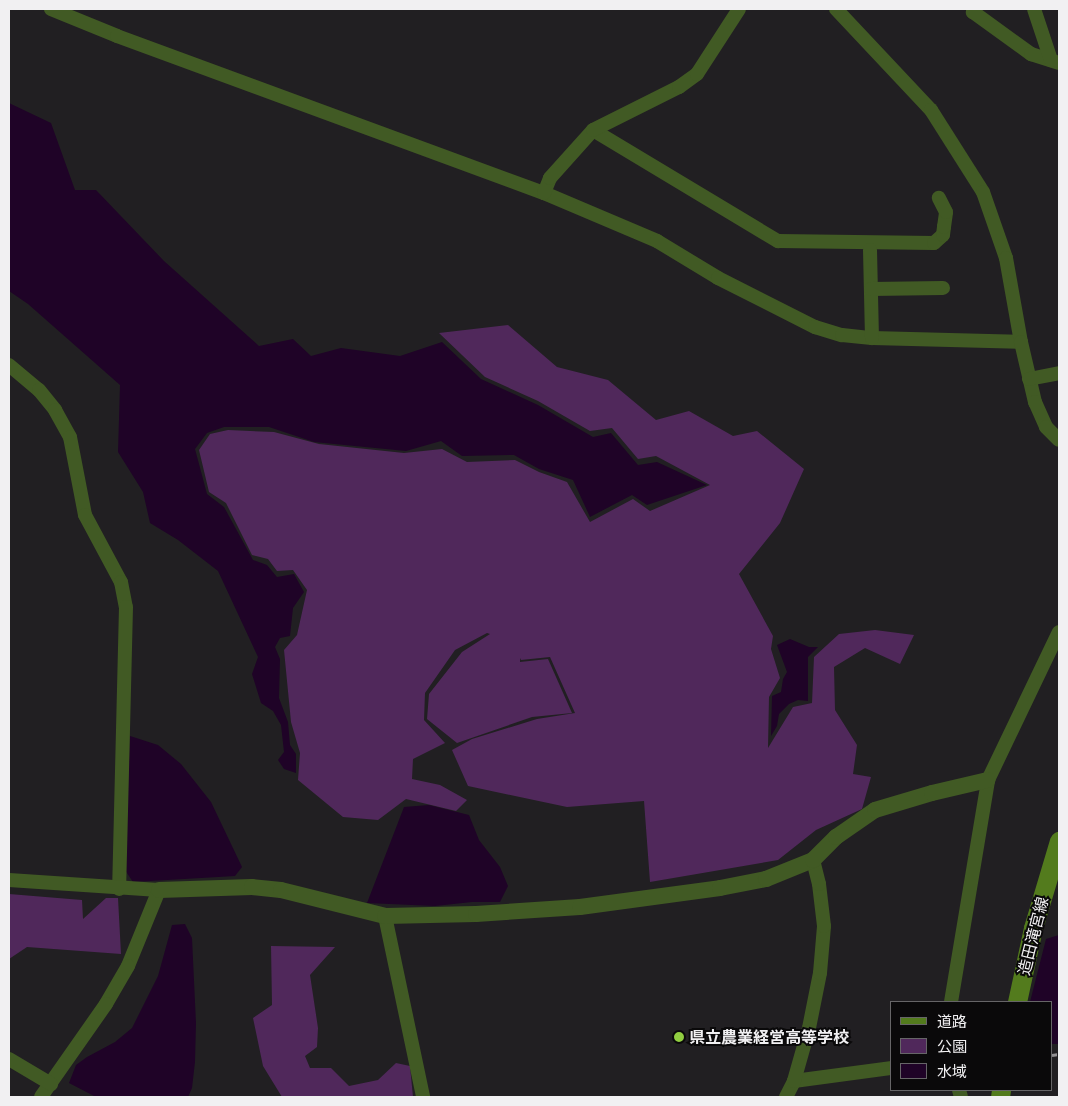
<!DOCTYPE html>
<meta charset="utf-8">
<style>
body{margin:0}
#map{position:relative;width:1068px;height:1106px;overflow:hidden;background:#211f22;font-family:"Open Sans","Noto Sans JP",sans-serif}
div>[style]{position:absolute}
.green>*{inset:0;background:#50285b}
.water>*{inset:0;background:#1f0327}
.path>*{height:3px;margin-top:-1.5px;transform-origin:0;background:repeating-linear-gradient(90deg,#929093 0 5px,transparent 0 7.5px)}
.minor>*{height:14px;margin:-7px;padding:0 7px;transform-origin:7px;border-radius:7px;background:#415a24}
.tertiary>*{height:16px;margin:-8px;padding:0 8px;transform-origin:8px;border-radius:8px;background:#415a24}
.secondary>*{height:19px;margin:-9.5px;padding:0 9.5px;transform-origin:9.5px;border-radius:9.5px;background:#537b1d}
.dots>*{width:14px;height:14px;translate:-50% -50%;box-sizing:border-box;border:2px solid #0a090a;border-radius:50%}
span{translate:-50% -50%;white-space:nowrap;text-align:center;line-height:1.15;-webkit-text-stroke:4px #0a090a;paint-order:stroke}
.street-label{font-size:16px;color:#f1f0f2}
.poi-label{font-size:16px;color:#f1f0f2;font-weight:700}
.left{translate:0 -50%;text-align:left}
.frame{position:absolute;inset:0;border:10px solid #f1f0f2;pointer-events:none}
.legend{position:absolute;left:890px;top:1001px;width:162px;height:90px;box-sizing:border-box;background:#0a090a;border:1px solid #666567;margin:0;padding:6px 9px;list-style:none;font-size:15px;color:#f1f0f2}
.legend li{display:flex;align-items:center;gap:10px;height:25px}
.legend b{width:25px;border:1px solid #666567}
</style>
<div id="map">
<div class="green">
<div style="clip-path:polygon(508px 325px,557px 367px,608px 380px,656px 420px,689px 411px,733px 436px,757px 431px,804px 469px,780px 523px,739px 574px,773px 636px,771px 649px,780px 678px,769px 697px,768px 748px,793px 707px,812px 703px,814px 657px,839px 634px,875px 630px,914px 635px,900px 664px,865px 648px,834px 667px,835px 710px,857px 745px,853px 774px,871px 777px,862px 809px,816px 830px,778px 860px,650px 882px,644px 801px,567px 807px,468px 786px,452px 750px,472px 739px,537px 719px,575px 713px,550px 657px,521px 660px,520px 658px,520px 662px,548px 659px,572px 713px,532px 717px,457px 743px,427px 719px,429px 694px,462px 652px,490px 634px,487px 633px,455px 650px,425px 693px,424px 720px,445px 743px,413px 759px,412px 779px,440px 785px,467px 800px,456px 811px,406px 799px,378px 820px,343px 817px,298px 780px,300px 753px,291px 722px,284px 650px,297px 635px,307px 590px,293px 570px,277px 571px,268px 559px,252px 555px,226px 503px,209px 492px,199px 450px,210px 434px,228px 430px,274px 432px,319px 444px,404px 453px,442px 449px,467px 462px,515px 460px,539px 472px,567px 482px,590px 522px,633px 499px,650px 511px,710px 485px,656px 456px,638px 459px,612px 428px,590px 431px,538px 401px,485px 377px,439px 333px)"></div>
<div style="clip-path:polygon(9px 894px,82px 900px,83px 919px,106px 898px,118px 898px,121px 954px,27px 947px,9px 959px)"></div>
<div style="clip-path:polygon(271px 946px,335px 947px,310px 975px,318px 1028px,317px 1047px,305px 1056px,310px 1068px,331px 1068px,349px 1086px,378px 1080px,396px 1063px,410px 1066px,413px 1097px,282px 1097px,263px 1066px,253px 1018px,272px 1005px)"></div>
</div>
<div class="water">
<div style="clip-path:polygon(9px 103px,51px 123px,75px 190px,96px 190px,164px 261px,259px 346px,293px 339px,311px 356px,341px 348px,400px 356px,442px 342px,481px 379px,538px 405px,593px 437px,611px 433px,638px 465px,657px 462px,707px 485px,647px 505px,632px 495px,590px 517px,573px 480px,539px 469px,514px 455px,462px 456px,441px 441px,406px 451px,314px 442px,269px 427px,224px 427px,207px 433px,195px 449px,207px 494px,224px 507px,253px 560px,267px 565px,277px 577px,294px 574px,304px 592px,293px 608px,290px 636px,280px 638px,275px 647px,280px 659px,279px 698px,288px 722px,290px 745px,296px 754px,296px 773px,284px 769px,278px 760px,284px 752px,281px 725px,273px 711px,261px 703px,252px 674px,258px 657px,218px 571px,178px 540px,150px 523px,143px 492px,118px 452px,120px 385px,28px 304px,9px 291px)"></div>
<div style="clip-path:polygon(790px 639px,809px 647px,818px 647px,808px 657px,808px 701px,798px 700px,789px 704px,779px 714px,777px 726px,771px 736px,772px 696px,781px 692px,783px 679px,787px 672px,777px 645px)"></div>
<div style="clip-path:polygon(130px 736px,158px 745px,181px 764px,211px 802px,242px 867px,235px 876px,133px 882px,125px 870px)"></div>
<div style="clip-path:polygon(429px 805px,469px 815px,479px 840px,500px 867px,508px 886px,500px 902px,472px 902px,435px 906px,367px 903px,404px 807px)"></div>
<div style="clip-path:polygon(185px 924px,192px 938px,196px 1023px,195px 1062px,192px 1088px,188px 1097px,96px 1097px,69px 1083px,76px 1065px,87px 1057px,115px 1042px,132px 1028px,158px 976px,172px 925px)"></div>
<div style="clip-path:polygon(1059px 935px,1059px 1044px,1052px 1044px,1052px 1002px,1030px 1002px,1046px 939px)"></div>
</div>
<div class="path">
<div style="left:1052px;top:1055px;width:7px;rotate:-8deg"></div>
</div>
<div class="minor">
<div style="left:51px;top:9px;width:71px;rotate:22.2deg"></div>
<div style="left:117px;top:36px;width:455px;rotate:20.2deg"></div>
<div style="left:544px;top:193px;width:123px;rotate:23deg"></div>
<div style="left:657px;top:241px;width:71px;rotate:31.2deg"></div>
<div style="left:718px;top:278px;width:109px;rotate:26.8deg"></div>
<div style="left:815px;top:327px;width:28px;rotate:17deg"></div>
<div style="left:842px;top:335px;width:30px;rotate:6deg"></div>
<div style="left:872px;top:338px;width:149px;rotate:1.5deg"></div>
<div style="left:836px;top:9px;width:139px;rotate:46.8deg"></div>
<div style="left:931px;top:110px;width:97px;rotate:57.6deg"></div>
<div style="left:983px;top:192px;width:70px;rotate:70.8deg"></div>
<div style="left:1006px;top:258px;width:85px;rotate:79.9deg"></div>
<div style="left:1021px;top:342px;width:62px;rotate:76.9deg"></div>
<div style="left:1035px;top:402px;width:27px;rotate:66deg"></div>
<div style="left:1046px;top:427px;width:18px;rotate:45deg"></div>
<div style="left:975px;top:9px;width:4px;rotate:124deg"></div>
<div style="left:973px;top:12px;width:72px;rotate:35.9deg"></div>
<div style="left:1031px;top:54px;width:29px;rotate:18deg"></div>
<div style="left:1034px;top:9px;width:54px;rotate:71.6deg"></div>
<div style="left:593px;top:130px;width:216px;rotate:31deg"></div>
<div style="left:778px;top:241px;width:156px;rotate:0.7deg"></div>
<div style="left:934px;top:243px;width:12px;rotate:-42deg"></div>
<div style="left:943px;top:235px;width:8px;rotate:-83deg"></div>
<div style="left:944px;top:227px;width:15px;rotate:-82deg"></div>
<div style="left:946px;top:212px;width:16px;rotate:-117deg"></div>
<div style="left:544px;top:193px;width:16px;rotate:-68deg"></div>
<div style="left:550px;top:178px;width:64px;rotate:-48.1deg"></div>
<div style="left:593px;top:130px;width:96px;rotate:-26.6deg"></div>
<div style="left:679px;top:87px;width:22px;rotate:-36deg"></div>
<div style="left:697px;top:74px;width:77px;rotate:-57.1deg"></div>
<div style="left:870px;top:250px;width:88px;rotate:88.7deg"></div>
<div style="left:871px;top:289px;width:72px;rotate:-0.8deg"></div>
<div style="left:9px;top:365px;width:39px;rotate:40deg"></div>
<div style="left:39px;top:390px;width:26px;rotate:51deg"></div>
<div style="left:55px;top:410px;width:31px;rotate:61deg"></div>
<div style="left:70px;top:437px;width:79px;rotate:79.1deg"></div>
<div style="left:85px;top:515px;width:76px;rotate:61.8deg"></div>
<div style="left:121px;top:582px;width:25px;rotate:79deg"></div>
<div style="left:126px;top:607px;width:282px;rotate:91.4deg"></div>
<div style="left:1029px;top:379px;width:31px;rotate:-11deg"></div>
<div style="left:9px;top:880px;width:150px;rotate:3.8deg"></div>
<div style="left:159px;top:890px;width:82px;rotate:112.2deg"></div>
<div style="left:128px;top:966px;width:44px;rotate:120.1deg"></div>
<div style="left:106px;top:1004px;width:113px;rotate:125deg"></div>
<div style="left:385px;top:916px;width:185px;rotate:78.1deg"></div>
<div style="left:951px;top:1002px;width:225px;rotate:-80.5deg"></div>
<div style="left:988px;top:780px;width:164px;rotate:-64.4deg"></div>
<div style="left:9px;top:1059px;width:49px;rotate:30.8deg"></div>
<div style="left:794px;top:1081px;width:99px;rotate:-7.6deg"></div>
<div style="left:959px;top:1090px;width:7px;rotate:74deg"></div>
<div style="left:786px;top:1097px;width:18px;rotate:-63deg"></div>
<div style="left:794px;top:1081px;width:55px;rotate:-74.2deg"></div>
<div style="left:809px;top:1028px;width:56px;rotate:-78.7deg"></div>
<div style="left:820px;top:973px;width:47px;rotate:-85.1deg"></div>
<div style="left:824px;top:926px;width:42px;rotate:-96.8deg"></div>
<div style="left:819px;top:884px;width:25px;rotate:-104deg"></div>
</div>
<div class="tertiary">
<div style="left:159px;top:890px;width:93px;rotate:-1.8deg"></div>
<div style="left:252px;top:887px;width:29px;rotate:6deg"></div>
<div style="left:281px;top:890px;width:107px;rotate:14deg"></div>
<div style="left:385px;top:916px;width:91px;rotate:-1.3deg"></div>
<div style="left:476px;top:914px;width:104px;rotate:-3.9deg"></div>
<div style="left:580px;top:907px;width:141px;rotate:-7.7deg"></div>
<div style="left:720px;top:888px;width:47px;rotate:-11.1deg"></div>
<div style="left:766px;top:879px;width:51px;rotate:-22deg"></div>
<div style="left:813px;top:860px;width:33px;rotate:-45deg"></div>
<div style="left:836px;top:837px;width:47px;rotate:-34.7deg"></div>
<div style="left:875px;top:810px;width:59px;rotate:-16.6deg"></div>
<div style="left:932px;top:793px;width:57px;rotate:-13.1deg"></div>
</div>
<div class="secondary">
<div style="left:1017px;top:1002px;width:76px;rotate:-77.8deg"></div>
<div style="left:1033px;top:928px;width:91px;rotate:-73.4deg"></div>
<div style="left:1000px;top:1097px;width:7px;rotate:-82deg"></div>
</div>
<div class="dots">
<div style="left:679px;top:1037px;background:#90cd40"></div>
</div>
<div class="street-label">
<span style="left:1033px;top:936px;rotate:-76deg">造田滝宮線</span>
</div>
<div class="poi-label">
<span class="left" style="left:689px;top:1037px">県立農業経営高等学校</span>
</div>
<div class="frame"></div>
<ul class="legend">
<li><b style="height:6px;background:#537b1d"></b>道路</li>
<li><b style="height:14px;background:#50285b"></b>公園</li>
<li><b style="height:14px;background:#1f0327"></b>水域</li>
</ul>
</div>
